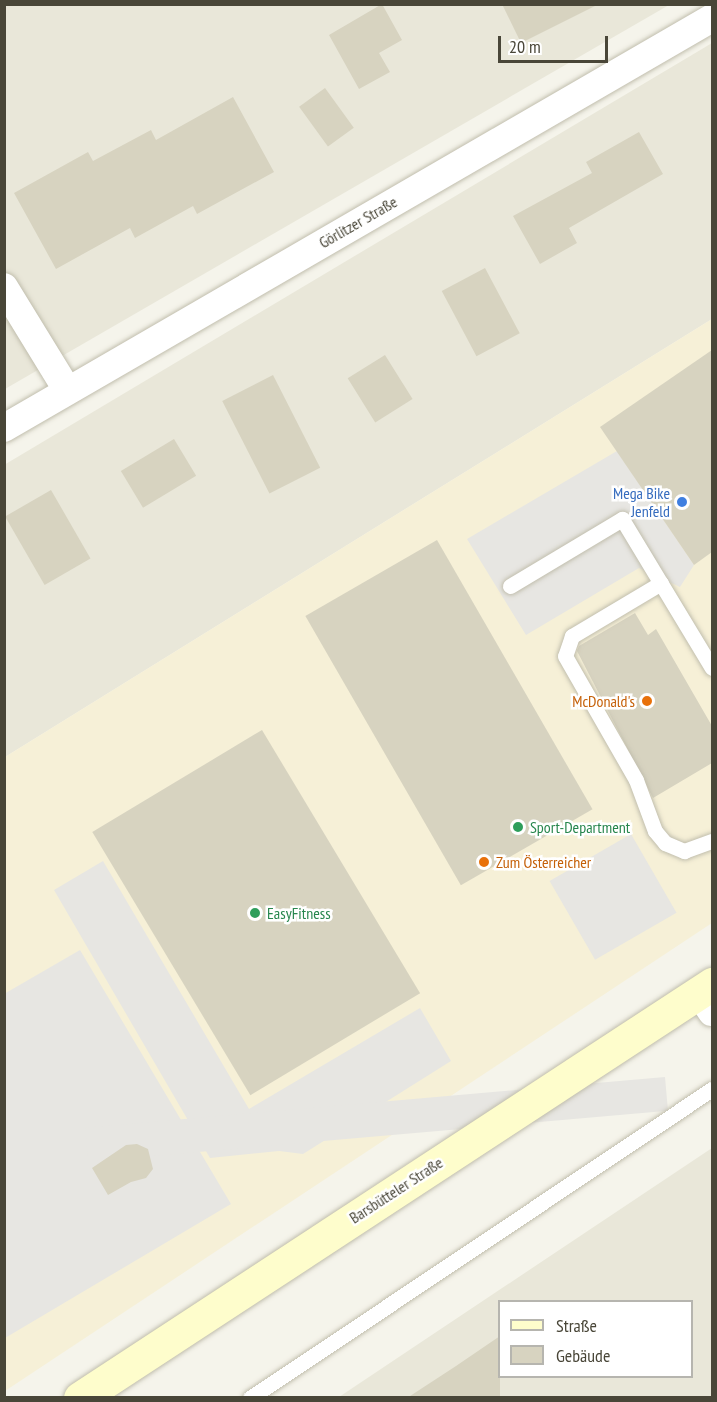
<!DOCTYPE html>
<meta charset="utf-8">
<style>
body{margin:0}
#map{position:relative;width:717px;height:1402px;overflow:hidden;background:#f5f4eb;font-family:"PT Sans Narrow",sans-serif}
div>[style]{position:absolute}
.residential>*{inset:0;background:#e9e7d9}
.commercial>*{inset:0;background:#f6f0d7}
.parking>*{inset:0;background:#e7e6e2;transform-origin:0 0}
.building>*{inset:0;background:#d7d3c0;transform-origin:0 0}
.roads{filter:drop-shadow(0 0 2px #c1bead) drop-shadow(0 0 2px #c1bead)}
.service>*{height:15px;margin:-7.5px;padding:0 7.5px;transform-origin:7.5px;border-radius:7.5px;background:#fff}
.minor>*{height:28px;margin:-14px;padding:0 14px;transform-origin:14px;border-radius:14px;background:#fff}
.secondary>*{height:33px;margin:-16.5px;padding:0 16.5px;transform-origin:16.5px;border-radius:16.5px;background:#fefdcc}
.dots>*{width:16px;height:16px;translate:-50% -50%;box-sizing:border-box;border:3px solid #fff;border-radius:50%}
span{translate:-50% -50%;white-space:nowrap;text-align:center;line-height:1.15;-webkit-text-stroke:5px #fff;paint-order:stroke}
.street-label{font-size:16px;color:#494638}
.shop-label{font-size:16px;color:#366cbe}
.right{translate:-100% -50%;text-align:right}
.food-label{font-size:16px;color:#c56008}
.left{translate:0 -50%;text-align:left}
.leisure-label{font-size:16px;color:#27864d}
.frame{position:absolute;inset:0;border:6px solid #494638;pointer-events:none}
.legend{position:absolute;left:498px;top:1300px;width:195px;height:78px;box-sizing:border-box;background:#fff;border:2px solid #b6b5af;margin:0;padding:8px 10px;list-style:none;font-size:18px;color:#494638}
.legend li{display:flex;align-items:center;gap:12px;height:30px}
.legend b{width:30px;border:2px solid #b6b5af}
.scale{position:absolute;left:498px;top:36px;width:110px;height:27px;box-sizing:border-box;border:3px solid #494638;border-top:0;padding-left:8px;font-size:18px;line-height:21px;white-space:nowrap;color:#494638;-webkit-text-stroke:4px #fff;paint-order:stroke}
</style>
<div id="map">
<div class="residential">
<div style="clip-path:polygon(5px 5px,669px 5px,5px 389px)"></div>
<div style="clip-path:polygon(712px 43px,712px 319px,5px 757px,4px 465px)"></div>
<div style="clip-path:polygon(evenodd,712px 1148px,712px 1397px,339px 1397px,712px 1148px,500px 1302px,692px 1302px,692px 1376px,500px 1376px,500px 1302px)"></div>
</div>
<div class="commercial">
<div style="clip-path:polygon(712px 319px,712px 923px,5px 1391px,5px 757px)"></div>
</div>
<div class="parking">
<div style="clip-path:polygon(617px 451px,694px 565px,680px 587px,639px 568px,526px 635px,467px 539px)"></div>
<div style="left:631px;top:834px;width:91px;height:94px;rotate:60deg"></div>
<div style="clip-path:polygon(103px 861px,249px 1109px,420px 1008px,451px 1061px,303px 1154px,279px 1151px,210px 1158px,54px 890px)"></div>
<div style="clip-path:polygon(80px 950px,231px 1204px,5px 1338px,4px 994px)"></div>
<div style="left:665px;top:1077px;width:34px;height:582px;rotate:85deg"></div>
</div>
<div class="building">
<div style="clip-path:polygon(382px 4px,402px 40px,379px 53px,390px 72px,359px 89px,329px 35px)"></div>
<div style="clip-path:polygon(502px 4px,599px 4px,521px 43px)"></div>
<div style="left:325px;top:88px;width:49px;height:32px;rotate:54deg"></div>
<div style="clip-path:polygon(233px 97px,274px 172px,197px 214px,193px 206px,135px 238px,130px 228px,56px 269px,14px 193px,88px 152px,93px 161px,151px 130px,156px 140px)"></div>
<div style="clip-path:polygon(639px 132px,663px 174px,569px 228px,577px 243px,540px 264px,513px 216px,592px 173px,586px 162px)"></div>
<div style="left:485px;top:268px;width:74px;height:49px;rotate:62deg"></div>
<div style="clip-path:polygon(712px 350px,712px 552px,694px 565px,600px 427px)"></div>
<div style="left:385px;top:355px;width:52px;height:44px;rotate:58deg"></div>
<div style="left:273px;top:375px;width:104px;height:57px;rotate:63deg"></div>
<div style="left:174px;top:439px;width:43px;height:62px;rotate:59deg"></div>
<div style="left:51px;top:490px;width:79px;height:53px;rotate:60deg"></div>
<div style="left:437px;top:540px;width:311px;height:152px;rotate:60deg"></div>
<div style="clip-path:polygon(635px 613px,648px 635px,656px 629px,712px 726px,712px 763px,653px 798px,577px 651px,579px 646px)"></div>
<div style="left:262px;top:730px;width:307px;height:198px;rotate:59deg"></div>
<div style="clip-path:polygon(137px 1144px,148px 1149px,153px 1169px,146px 1178px,131px 1182px,108px 1195px,92px 1168px,126px 1145px)"></div>
<div style="clip-path:polygon(500px 1336px,500px 1398px,407px 1398px,456px 1366px)"></div>
</div>
<div class="roads">
<div class="service">
<div style="left:661px;top:583px;width:104px;rotate:149.2deg"></div>
<div style="left:572px;top:636px;width:21px;rotate:109deg"></div>
<div style="left:565px;top:656px;width:143px;rotate:60.2deg"></div>
<div style="left:636px;top:780px;width:54px;rotate:69.6deg"></div>
<div style="left:655px;top:831px;width:16px;rotate:50deg"></div>
<div style="left:665px;top:843px;width:21px;rotate:23deg"></div>
<div style="left:684px;top:851px;width:30px;rotate:-20deg"></div>
<div style="left:510px;top:586px;width:131px;rotate:-30.9deg"></div>
<div style="left:622px;top:519px;width:174px;rotate:58.9deg"></div>
<div style="left:250px;top:1398px;width:556px;rotate:-33.78deg"></div>
</div>
<div class="minor">
<div style="left:4px;top:287px;width:121px;rotate:58.5deg"></div>
<div style="left:4px;top:428px;width:818px;rotate:-30.07deg"></div>
<div style="left:699px;top:993px;width:23px;rotate:56deg"></div>
</div>
<div class="secondary">
<div style="left:80px;top:1398px;width:756px;rotate:-33.23deg"></div>
</div>
</div>
<div class="dots">
<div style="left:682px;top:502px;background:#3f7fe0"></div>
<div style="left:647px;top:701px;background:#e8710a"></div>
<div style="left:518px;top:827px;background:#2e9e5b"></div>
<div style="left:484px;top:862px;background:#e8710a"></div>
<div style="left:255px;top:913px;background:#2e9e5b"></div>
</div>
<div class="street-label">
<span style="left:358px;top:222px;rotate:-30deg">Görlitzer Straße</span>
<span style="left:396px;top:1190px;rotate:-33deg">Barsbütteler Straße</span>
</div>
<div class="shop-label">
<span class="right" style="left:670px;top:502px">Mega Bike<br>Jenfeld</span>
</div>
<div class="food-label">
<span class="right" style="left:635px;top:701px">McDonald's</span>
<span class="left" style="left:496px;top:862px">Zum Österreicher</span>
</div>
<div class="leisure-label">
<span class="left" style="left:530px;top:827px">Sport-Department</span>
<span class="left" style="left:267px;top:913px">EasyFitness</span>
</div>
<div class="frame"></div>
<ul class="legend">
<li><b style="height:8px;background:#fefdcc"></b>Straße</li>
<li><b style="height:16px;background:#d7d3c0"></b>Gebäude</li>
</ul>
<div class="scale">20 m</div>
</div>
